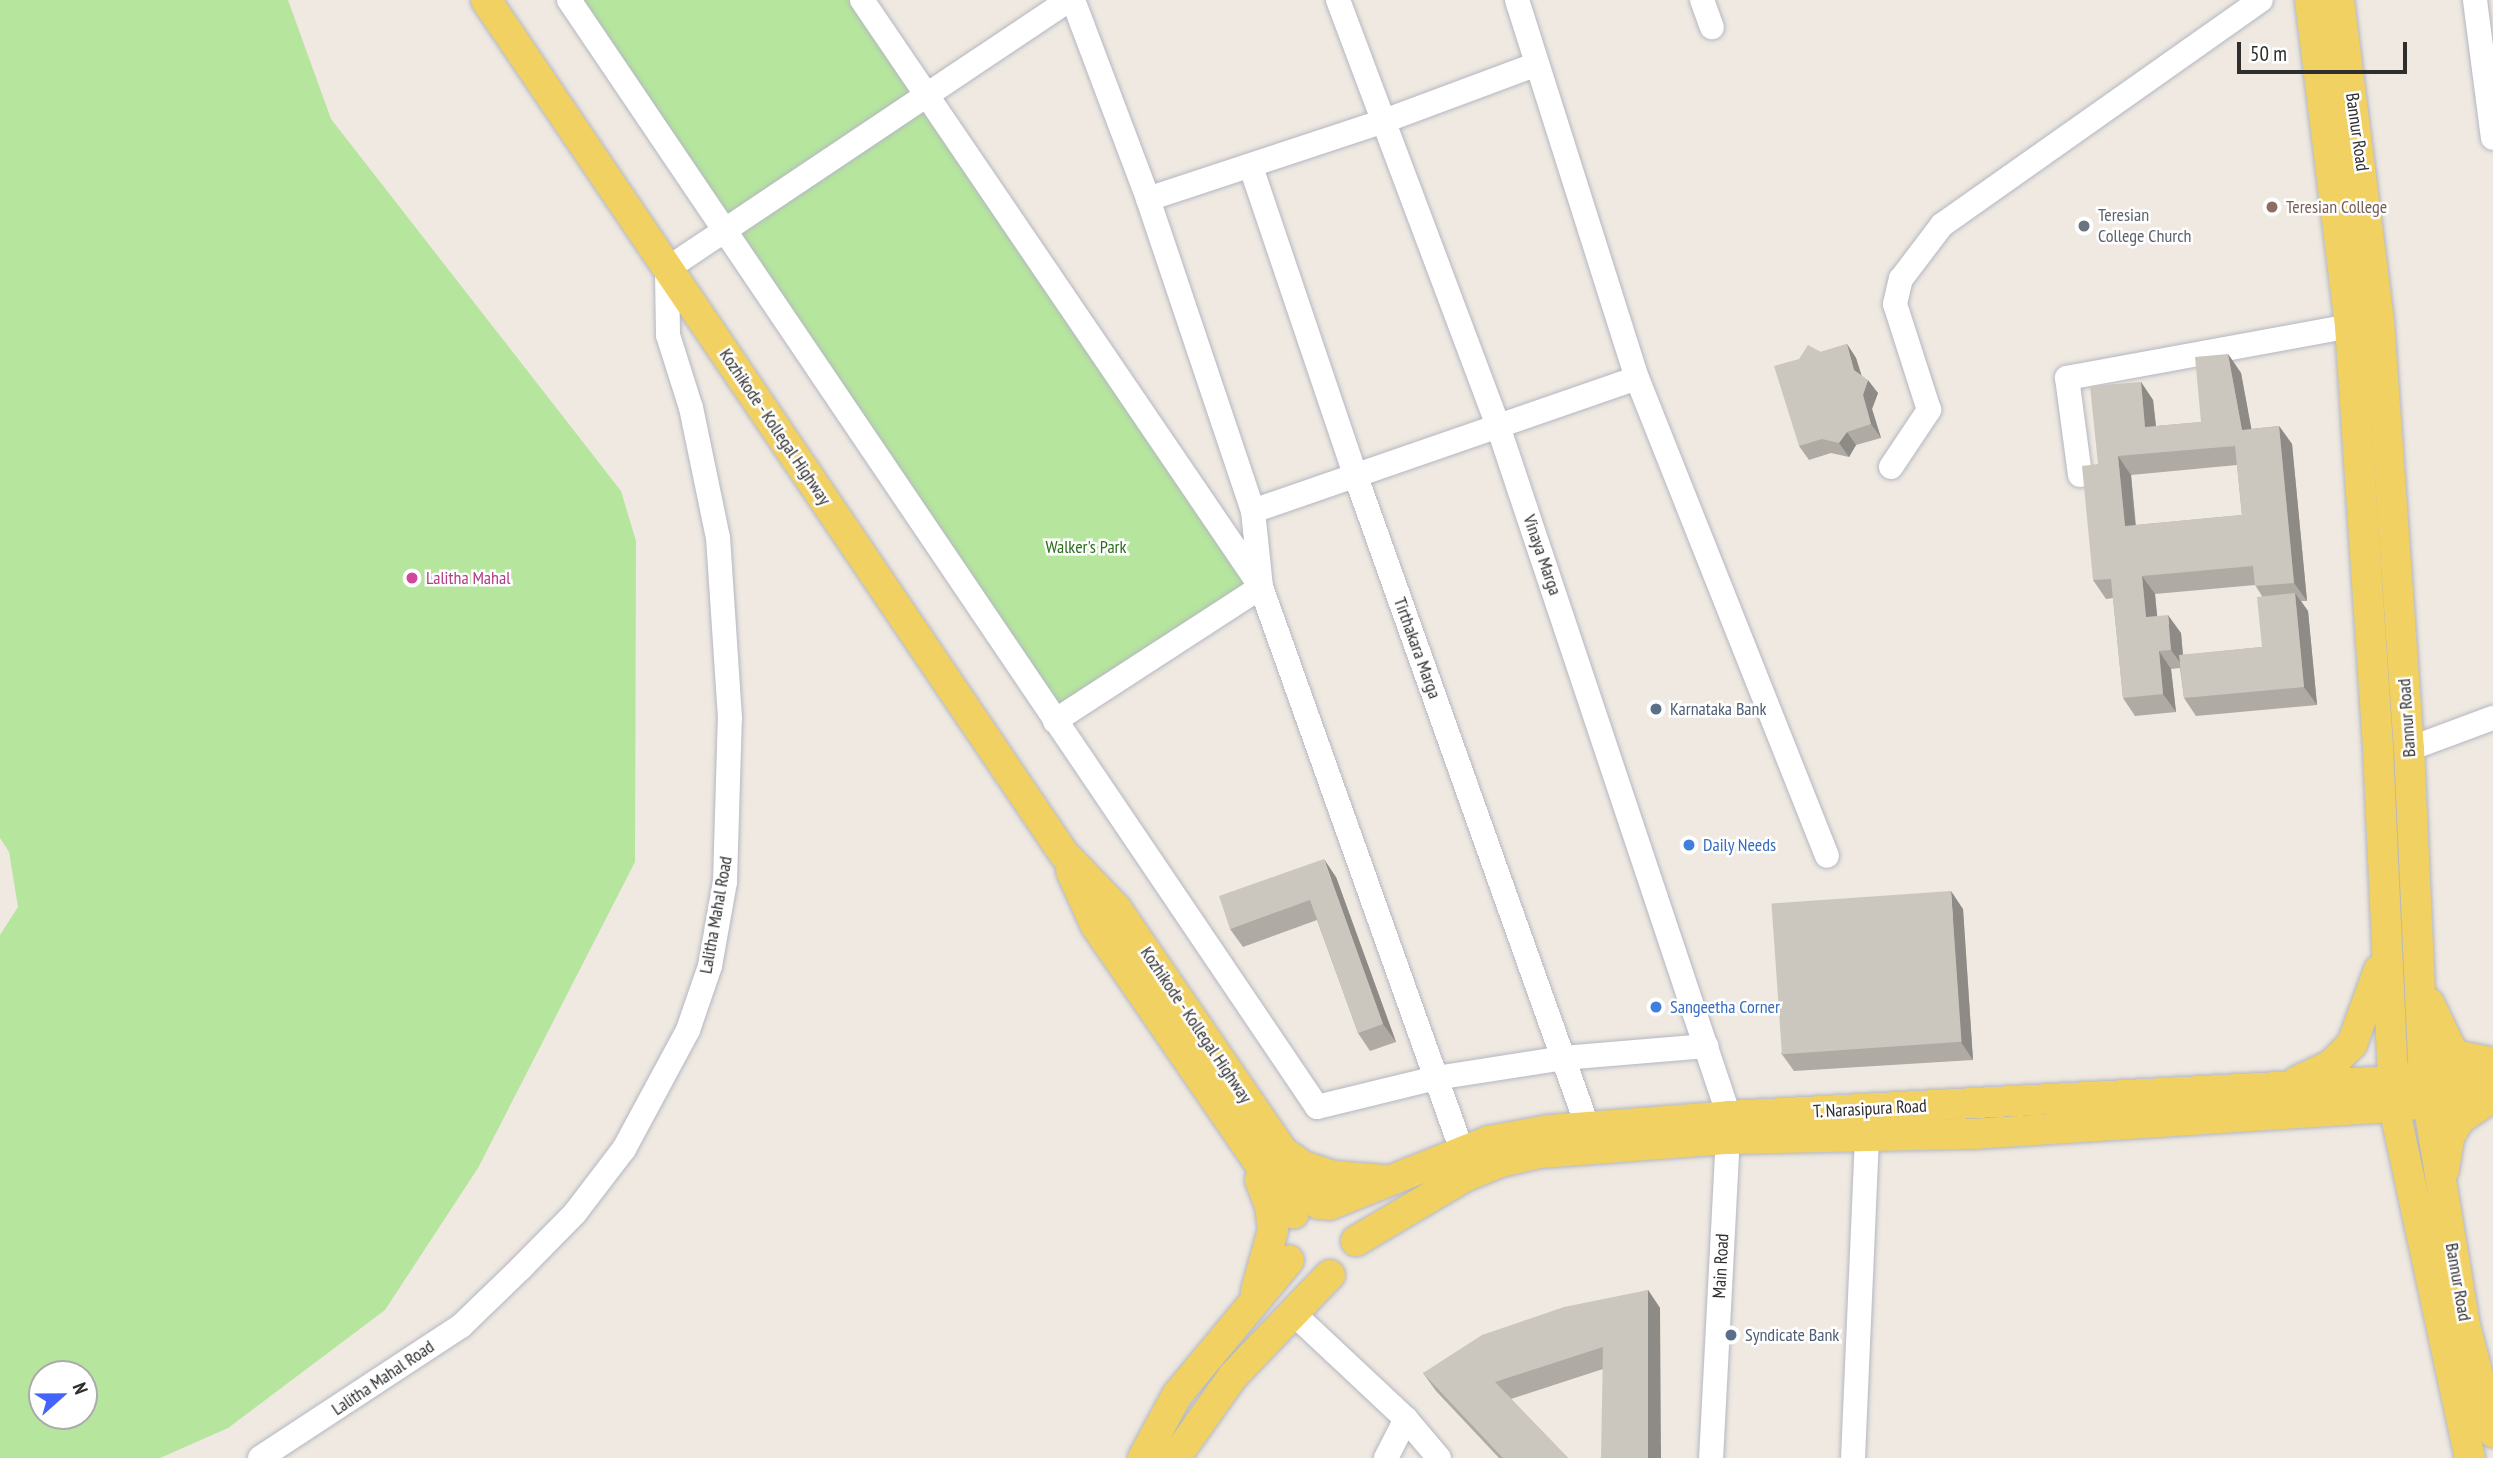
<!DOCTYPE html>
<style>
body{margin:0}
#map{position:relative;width:2493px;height:1458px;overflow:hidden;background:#efe9e1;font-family:"PT Sans Narrow",sans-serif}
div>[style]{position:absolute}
.green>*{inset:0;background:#b6e59e}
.roads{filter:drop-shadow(0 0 2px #b4b7c1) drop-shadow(0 0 2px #b4b7c1)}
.minor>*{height:24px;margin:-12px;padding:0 12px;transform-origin:12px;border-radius:12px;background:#fff}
.major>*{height:30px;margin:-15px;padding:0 15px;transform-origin:15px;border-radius:15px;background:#f2d163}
.wall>*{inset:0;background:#afaba4}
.shaded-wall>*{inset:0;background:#8e8b86}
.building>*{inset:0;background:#cbc7bf;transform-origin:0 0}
.dots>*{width:19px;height:19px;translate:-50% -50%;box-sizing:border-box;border:4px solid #fff;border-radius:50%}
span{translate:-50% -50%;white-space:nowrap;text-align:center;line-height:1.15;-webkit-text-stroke:5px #fff;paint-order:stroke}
.street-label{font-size:18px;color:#2e2e2e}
.education-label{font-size:18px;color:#785e54}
.left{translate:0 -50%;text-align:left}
.worship-label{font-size:18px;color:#5b616d}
.park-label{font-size:18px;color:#2c6e1b}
.hotel-label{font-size:18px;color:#b23c85}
.service-label{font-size:18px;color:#4e5e75}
.shop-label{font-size:18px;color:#366cbe}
.north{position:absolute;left:28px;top:1360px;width:70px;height:70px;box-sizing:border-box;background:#fff;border:2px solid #ababab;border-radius:50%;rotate:69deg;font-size:19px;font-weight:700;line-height:28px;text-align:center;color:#2e2e2e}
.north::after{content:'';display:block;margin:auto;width:24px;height:32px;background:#4264fb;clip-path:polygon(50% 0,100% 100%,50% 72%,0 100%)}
.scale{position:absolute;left:2237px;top:42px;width:170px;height:32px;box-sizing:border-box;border:4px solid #2e2e2e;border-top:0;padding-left:9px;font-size:21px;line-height:24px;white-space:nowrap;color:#2e2e2e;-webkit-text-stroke:5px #fff;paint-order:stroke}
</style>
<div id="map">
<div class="green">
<div style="clip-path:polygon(evenodd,0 0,288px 0,331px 119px,621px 491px,636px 541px,635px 862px,478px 1168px,385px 1310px,228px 1428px,160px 1458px,0 1458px,0 935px,18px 907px,9px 852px,0 838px,0 0,42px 1374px,84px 1374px,84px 1416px,42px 1416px,42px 1374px)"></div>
<div style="clip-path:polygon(582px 0,860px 0,1261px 587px,1055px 721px)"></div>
</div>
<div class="roads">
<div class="minor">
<div style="left:569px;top:0;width:1336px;rotate:55.95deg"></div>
<div style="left:1317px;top:1107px;width:122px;rotate:-13.7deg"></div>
<div style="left:1436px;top:1078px;width:129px;rotate:-8.9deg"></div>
<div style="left:1563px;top:1058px;width:144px;rotate:-4.8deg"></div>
<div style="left:862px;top:0;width:710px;rotate:55.79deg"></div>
<div style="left:1261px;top:587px;width:246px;rotate:147deg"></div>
<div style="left:1073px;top:0;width:213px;rotate:69.3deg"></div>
<div style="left:1148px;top:199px;width:329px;rotate:71.4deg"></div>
<div style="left:1253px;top:511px;width:76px;rotate:84deg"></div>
<div style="left:1261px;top:587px;width:599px;rotate:70.38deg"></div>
<div style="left:1338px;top:0;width:455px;rotate:69.4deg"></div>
<div style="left:1498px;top:426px;width:728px;rotate:71.49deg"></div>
<div style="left:1729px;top:1116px;width:342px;rotate:93deg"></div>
<div style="left:1517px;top:0;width:397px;rotate:72.4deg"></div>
<div style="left:1637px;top:378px;width:514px;rotate:68.32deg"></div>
<div style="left:1702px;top:0;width:29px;rotate:70deg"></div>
<div style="left:2475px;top:0;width:139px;rotate:82.6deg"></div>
<div style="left:1251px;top:167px;width:324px;rotate:71.3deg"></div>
<div style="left:1355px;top:474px;width:694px;rotate:70.39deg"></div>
<div style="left:1148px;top:199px;width:249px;rotate:-18.3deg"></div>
<div style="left:1384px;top:121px;width:163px;rotate:-20.4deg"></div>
<div style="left:1891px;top:467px;width:69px;rotate:-56.3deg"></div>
<div style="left:1929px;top:410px;width:111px;rotate:-107.8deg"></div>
<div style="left:1895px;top:304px;width:26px;rotate:-77deg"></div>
<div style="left:1901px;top:279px;width:68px;rotate:-52.8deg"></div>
<div style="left:1942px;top:225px;width:390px;rotate:-35.2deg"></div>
<div style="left:2080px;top:475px;width:98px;rotate:-97.6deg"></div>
<div style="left:2067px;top:378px;width:288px;rotate:-10.4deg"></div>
<div style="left:1253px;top:511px;width:406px;rotate:-19.1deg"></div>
<div style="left:2409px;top:749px;width:90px;rotate:-20.3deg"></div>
<div style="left:1293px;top:1313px;width:155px;rotate:43.2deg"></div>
<div style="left:1406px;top:1419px;width:51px;rotate:49.8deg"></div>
<div style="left:260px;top:1458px;width:240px;rotate:-33.3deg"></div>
<div style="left:461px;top:1326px;width:83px;rotate:-44deg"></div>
<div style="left:521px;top:1268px;width:77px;rotate:-45.5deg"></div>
<div style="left:575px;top:1213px;width:81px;rotate:-52.6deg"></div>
<div style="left:624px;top:1149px;width:135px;rotate:-61.7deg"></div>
<div style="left:688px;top:1030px;width:68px;rotate:-71deg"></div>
<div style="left:710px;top:966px;width:85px;rotate:-79.9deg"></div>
<div style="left:725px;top:882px;width:164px;rotate:-88.3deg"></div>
<div style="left:730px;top:718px;width:180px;rotate:-93.8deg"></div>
<div style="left:718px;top:538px;width:133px;rotate:-101.7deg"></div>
<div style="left:691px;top:408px;width:77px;rotate:-107.5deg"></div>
<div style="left:668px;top:335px;width:66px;rotate:-90.9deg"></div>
<div style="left:667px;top:269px;width:484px;rotate:-33.8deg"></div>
<div style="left:1386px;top:1458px;width:44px;rotate:-62.9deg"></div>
<div style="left:1853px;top:1458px;width:322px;rotate:-87.5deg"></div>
</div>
<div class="major">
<div style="left:486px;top:0;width:1031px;rotate:55.91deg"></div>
<div style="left:1064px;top:854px;width:75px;rotate:46.1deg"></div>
<div style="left:1116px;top:908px;width:359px;rotate:55.6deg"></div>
<div style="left:2310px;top:0;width:328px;rotate:83deg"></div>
<div style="left:2350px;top:326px;width:423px;rotate:86.2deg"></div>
<div style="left:2378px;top:748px;width:359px;rotate:87.4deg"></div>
<div style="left:2394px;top:1107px;width:359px;rotate:77.8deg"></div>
<div style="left:2339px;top:0;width:323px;rotate:82.9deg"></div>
<div style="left:2379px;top:321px;width:429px;rotate:86deg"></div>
<div style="left:2409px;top:749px;width:329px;rotate:87.4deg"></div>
<div style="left:2424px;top:1078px;width:251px;rotate:80.6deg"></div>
<div style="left:2465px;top:1326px;width:110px;rotate:75.2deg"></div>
<div style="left:1071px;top:871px;width:60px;rotate:65.6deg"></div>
<div style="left:1096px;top:926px;width:349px;rotate:55.5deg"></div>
<div style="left:2429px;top:1003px;width:58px;rotate:64.3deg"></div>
<div style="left:2454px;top:1055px;width:36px;rotate:11deg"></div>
<div style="left:2297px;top:1081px;width:38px;rotate:-25deg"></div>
<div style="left:2331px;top:1065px;width:30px;rotate:-45deg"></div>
<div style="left:2352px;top:1044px;width:79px;rotate:-70deg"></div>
<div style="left:1289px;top:1156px;width:17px;rotate:36deg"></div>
<div style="left:1303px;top:1166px;width:33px;rotate:18deg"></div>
<div style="left:1334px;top:1176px;width:50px;rotate:4.6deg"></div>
<div style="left:2444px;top:1170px;width:33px;rotate:-81deg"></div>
<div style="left:2449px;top:1137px;width:21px;rotate:-59deg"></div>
<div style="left:2460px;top:1119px;width:40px;rotate:-34deg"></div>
<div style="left:1329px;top:1205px;width:172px;rotate:-21.8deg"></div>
<div style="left:1489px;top:1141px;width:61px;rotate:-10.4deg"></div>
<div style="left:1549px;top:1130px;width:181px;rotate:-4.4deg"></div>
<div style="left:1729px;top:1116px;width:664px;rotate:-3.02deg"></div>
<div style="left:2392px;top:1081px;width:102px;rotate:-9.6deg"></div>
<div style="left:1356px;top:1241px;width:128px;rotate:-30.6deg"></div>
<div style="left:1466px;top:1176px;width:38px;rotate:-22deg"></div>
<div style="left:1501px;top:1162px;width:40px;rotate:-13deg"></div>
<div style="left:1540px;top:1153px;width:189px;rotate:-4.3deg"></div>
<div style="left:1728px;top:1139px;width:245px;rotate:-1.2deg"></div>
<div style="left:1973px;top:1134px;width:422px;rotate:-3.7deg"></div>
<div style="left:2394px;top:1107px;width:100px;rotate:-7.5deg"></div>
<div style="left:1256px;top:1291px;width:63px;rotate:-74.4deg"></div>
<div style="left:1273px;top:1230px;width:24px;rotate:-97deg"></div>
<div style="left:1270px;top:1206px;width:28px;rotate:-111deg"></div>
<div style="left:1143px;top:1458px;width:72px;rotate:-61.6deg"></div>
<div style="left:1177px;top:1395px;width:175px;rotate:-50.3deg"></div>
<div style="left:1175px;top:1458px;width:100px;rotate:-54.7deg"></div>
<div style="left:1233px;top:1376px;width:140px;rotate:-46.2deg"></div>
</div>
</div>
<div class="wall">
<div style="clip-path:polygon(1847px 344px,1856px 358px,1861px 375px,1878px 393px,1872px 409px,1881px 438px,1856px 445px,1849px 457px,1831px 453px,1809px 460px,1799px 446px,1821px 352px)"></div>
<div style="clip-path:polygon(evenodd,2228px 354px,2241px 373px,2251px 429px,2279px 426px,2292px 444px,2307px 601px,2301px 601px,2308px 611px,2317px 705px,2196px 716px,2184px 698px,2180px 668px,2171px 669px,2176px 712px,2135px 716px,2123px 698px,2113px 598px,2106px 599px,2093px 580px,2098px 464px,2141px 382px,2153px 400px,2156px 426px,2201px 422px,2228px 354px,2237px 465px,2242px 515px,2136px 525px,2131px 475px,2237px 465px,2228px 354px,2255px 585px,2262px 596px,2262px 647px,2183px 655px,2181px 633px,2157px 616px,2155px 594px,2255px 585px)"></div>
<div style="clip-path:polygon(1336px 877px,1396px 1042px,1370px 1051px,1358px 1033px,1317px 920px,1243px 947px,1230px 929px)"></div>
<div style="clip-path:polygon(1963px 909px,1973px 1060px,1794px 1071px,1781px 1053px)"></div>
<div style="clip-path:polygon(1648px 1290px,1660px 1308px,1603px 1369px,1511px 1399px,1568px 1458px,1499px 1458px,1436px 1391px,1423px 1373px)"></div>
</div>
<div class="shaded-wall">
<div style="clip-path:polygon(1847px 344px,1856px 358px,1864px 383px,1854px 370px)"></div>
<div style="clip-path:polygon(2228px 354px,2241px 373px,2255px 448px,2242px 430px)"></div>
<div style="clip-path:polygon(1868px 380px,1878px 393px,1872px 409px,1881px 438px,1871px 424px,1863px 395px)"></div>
<div style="clip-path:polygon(2141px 382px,2153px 400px,2158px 445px,2145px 427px)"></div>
<div style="clip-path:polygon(2279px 426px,2292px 444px,2307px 601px,2294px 583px)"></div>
<div style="clip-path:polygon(1847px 432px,1856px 445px,1849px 457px,1839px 443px)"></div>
<div style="clip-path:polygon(2118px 456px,2131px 475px,2137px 544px,2125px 526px)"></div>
<div style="clip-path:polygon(2142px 576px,2155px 594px,2159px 635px,2146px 617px)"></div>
<div style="clip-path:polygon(2295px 593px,2308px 611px,2317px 705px,2304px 687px)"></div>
<div style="clip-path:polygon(2168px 615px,2181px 633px,2184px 668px,2171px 650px)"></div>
<div style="clip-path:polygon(2159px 651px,2171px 669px,2176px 712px,2163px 694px)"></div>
<div style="clip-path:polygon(1324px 859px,1336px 877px,1396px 1042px,1383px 1024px)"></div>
<div style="clip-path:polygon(1951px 891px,1963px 909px,1973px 1060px,1961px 1042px)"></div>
<div style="clip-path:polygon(1648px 1290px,1660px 1308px,1661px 1458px,1648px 1458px)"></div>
</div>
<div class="building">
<div style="clip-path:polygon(1847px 344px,1854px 370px,1868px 380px,1863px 395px,1871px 424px,1847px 432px,1839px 443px,1822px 439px,1799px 446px,1774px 366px,1799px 359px,1808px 345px,1821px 352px)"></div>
<div style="clip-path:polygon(evenodd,2228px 354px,2242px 430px,2279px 426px,2294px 583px,2255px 586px,2253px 566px,2142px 576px,2146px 617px,2168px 615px,2171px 650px,2159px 651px,2163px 694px,2123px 698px,2111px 579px,2093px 580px,2082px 466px,2098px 464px,2090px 386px,2141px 382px,2145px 427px,2201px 422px,2195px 357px,2228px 354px,2235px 446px,2242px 515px,2125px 526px,2118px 456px,2235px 446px)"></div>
<div style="clip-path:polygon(2295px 593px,2304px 687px,2184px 698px,2179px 655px,2262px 647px,2257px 597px)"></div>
<div style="clip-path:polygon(1324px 859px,1383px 1024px,1358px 1033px,1310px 900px,1230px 929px,1219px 896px)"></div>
<div style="left:1951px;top:891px;width:151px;height:180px;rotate:86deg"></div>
<div style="clip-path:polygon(1648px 1290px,1648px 1458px,1601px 1458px,1603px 1347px,1495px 1382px,1568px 1458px,1503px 1458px,1423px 1373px,1482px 1335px,1564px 1307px)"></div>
</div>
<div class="dots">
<div style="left:2272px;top:207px;background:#8d6e63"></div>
<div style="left:2084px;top:226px;background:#6b7280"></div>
<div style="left:412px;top:578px;background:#d1479c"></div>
<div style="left:1656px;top:709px;background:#5c6f8a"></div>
<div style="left:1689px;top:845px;background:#3f7fe0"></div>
<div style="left:1656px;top:1007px;background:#3f7fe0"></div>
<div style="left:1731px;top:1335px;background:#5c6f8a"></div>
</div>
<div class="street-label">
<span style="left:2357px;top:132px;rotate:82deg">Bannur Road</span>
<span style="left:775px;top:427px;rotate:56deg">Kozhikode - Kollegal Highway</span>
<span style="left:1542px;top:555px;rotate:71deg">Vinaya Marga</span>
<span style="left:1417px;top:648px;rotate:70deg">Tirthakara Marga</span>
<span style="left:2407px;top:718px;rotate:-94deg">Bannur Road</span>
<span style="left:716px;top:915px;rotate:-80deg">Lalitha Mahal Road</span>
<span style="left:1196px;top:1025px;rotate:56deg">Kozhikode - Kollegal Highway</span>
<span style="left:1870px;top:1109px;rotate:-3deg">T. Narasipura Road</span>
<span style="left:1721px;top:1266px;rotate:-87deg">Main Road</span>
<span style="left:2458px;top:1282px;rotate:80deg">Bannur Road</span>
<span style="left:383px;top:1378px;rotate:-34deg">Lalitha Mahal Road</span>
</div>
<div class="education-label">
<span class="left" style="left:2286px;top:207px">Teresian College</span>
</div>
<div class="worship-label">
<span class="left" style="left:2098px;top:226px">Teresian<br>College Church</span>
</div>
<div class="park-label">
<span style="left:1086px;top:547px">Walker's Park</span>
</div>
<div class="hotel-label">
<span class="left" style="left:426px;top:578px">Lalitha Mahal</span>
</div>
<div class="service-label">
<span class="left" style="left:1670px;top:709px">Karnataka Bank</span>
<span class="left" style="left:1745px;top:1335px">Syndicate Bank</span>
</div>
<div class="shop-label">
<span class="left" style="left:1703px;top:845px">Daily Needs</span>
<span class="left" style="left:1670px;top:1007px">Sangeetha Corner</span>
</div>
<div class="north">N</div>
<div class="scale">50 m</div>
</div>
